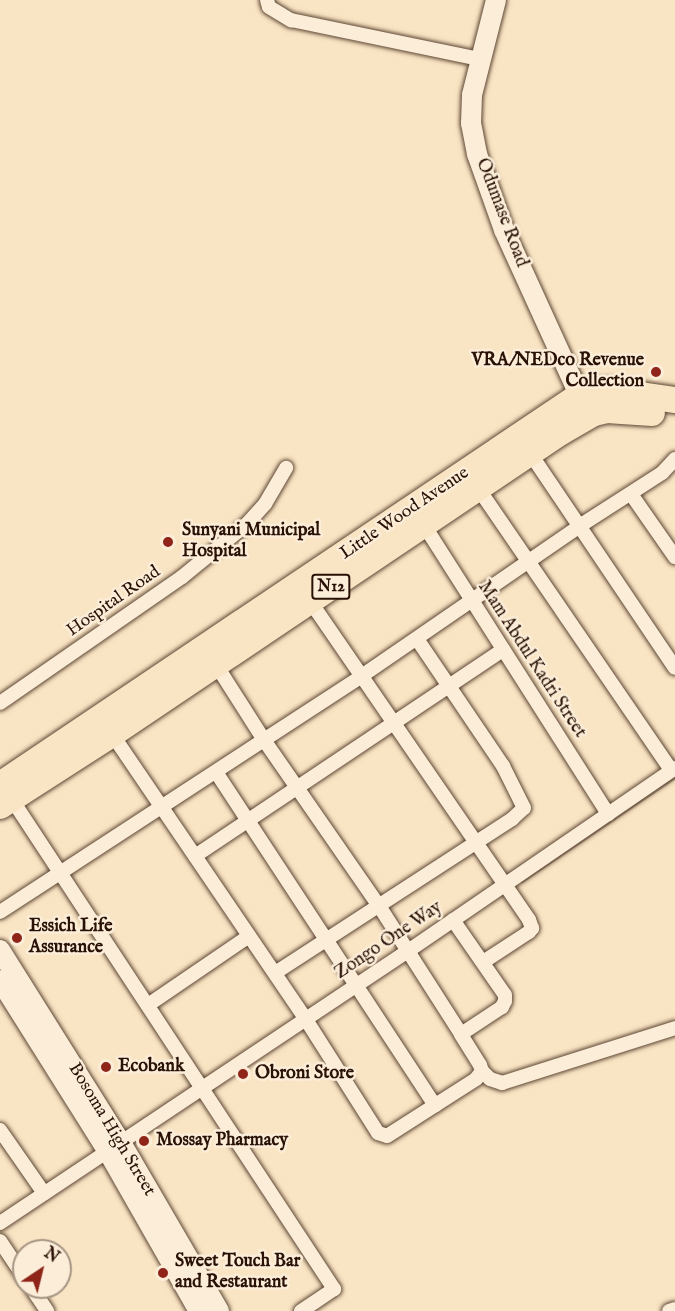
<!DOCTYPE html>
<style>
body{margin:0}
#map{position:relative;width:675px;height:1311px;overflow:hidden;background:#f9e4c3;font-family:"IM FELL English",serif}
div>[style]{position:absolute}
.stream>*{height:4px;margin:-2px;padding:0 2px;transform-origin:2px;border-radius:2px;background:#b29c82}
.roads{filter:drop-shadow(0 0 2px #5d4634) drop-shadow(0 0 2px #5d4634)}
.street>*{height:14px;margin:-7px;padding:0 7px;transform-origin:7px;border-radius:7px;background:#fbedd8}
.secondary>*{height:20px;margin:-10px;padding:0 10px;transform-origin:10px;border-radius:10px;background:#fbedd8}
.highway>*{height:26px;margin:-13px;padding:0 13px;transform-origin:13px;border-radius:13px;background:#f9e4c3}
.dots>*{width:16px;height:16px;translate:-50% -50%;box-sizing:border-box;border:3px solid #fbedd8;border-radius:50%}
span{translate:-50% -50%;white-space:nowrap;text-align:center;line-height:1.15;-webkit-text-stroke:5px #fbedd8;paint-order:stroke}
.shield-label span{padding:2px 4px;background:#fbedd8;border:2px solid;border-radius:4px;-webkit-text-stroke-width:0}
.shield-label{font-size:16px;color:#291105;font-weight:700}
.street-label{font-size:18px;color:#291105}
.poi-label{font-size:18px;color:#291105;font-weight:700}
.right{translate:-100% -50%;text-align:right}
.left{translate:0 -50%;text-align:left}
.north{position:absolute;left:12px;top:1239px;width:60px;height:60px;box-sizing:border-box;background:#fbedd8;border:2px solid #a79584;border-radius:50%;rotate:35deg;font-size:16px;font-weight:700;line-height:24px;text-align:center;color:#291105}
.north::after{content:'';display:block;margin:auto;width:21px;height:27px;background:#8f2418;clip-path:polygon(50% 0,100% 100%,50% 72%,0 100%)}
</style>
<div id="map">
<div class="stream">
<div style="left:522px;top:881px;width:185px;rotate:-34.2deg"></div>
</div>
<div class="roads">
<div class="street">
<div style="left:267px;top:0;width:7px;rotate:74deg"></div>
<div style="left:269px;top:7px;width:26px;rotate:31deg"></div>
<div style="left:291px;top:20px;width:193px;rotate:11.7deg"></div>
<div style="left:530px;top:453px;width:259px;rotate:56deg"></div>
<div style="left:478px;top:488px;width:342px;rotate:55.6deg"></div>
<div style="left:631px;top:494px;width:77px;rotate:55.1deg"></div>
<div style="left:424px;top:525px;width:343px;rotate:57.5deg"></div>
<div style="left:310px;top:601px;width:387px;rotate:55.5deg"></div>
<div style="left:529px;top:920px;width:9px;rotate:69deg"></div>
<div style="left:532px;top:928px;width:5px;rotate:127deg"></div>
<div style="left:529px;top:932px;width:55px;rotate:146.9deg"></div>
<div style="left:0;top:703px;width:221px;rotate:-34.7deg"></div>
<div style="left:182px;top:577px;width:84px;rotate:-39.2deg"></div>
<div style="left:247px;top:524px;width:27px;rotate:-48deg"></div>
<div style="left:265px;top:504px;width:42px;rotate:-59.7deg"></div>
<div style="left:112px;top:734px;width:343px;rotate:55.8deg"></div>
<div style="left:305px;top:1018px;width:136px;rotate:57.6deg"></div>
<div style="left:378px;top:1133px;width:9px;rotate:18deg"></div>
<div style="left:387px;top:1136px;width:106px;rotate:-32.6deg"></div>
<div style="left:476px;top:1079px;width:10px;rotate:-53deg"></div>
<div style="left:482px;top:1071px;width:6px;rotate:-108deg"></div>
<div style="left:480px;top:1065px;width:36px;rotate:-122deg"></div>
<div style="left:461px;top:1034px;width:152px;rotate:-122.6deg"></div>
<div style="left:379px;top:906px;width:202px;rotate:-124.7deg"></div>
<div style="left:264px;top:740px;width:91px;rotate:-122.5deg"></div>
<div style="left:216px;top:772px;width:399px;rotate:56.7deg"></div>
<div style="left:11px;top:798px;width:588px;rotate:56.66deg"></div>
<div style="left:334px;top:1289px;width:40px;rotate:146deg"></div>
<div style="left:195px;top:856px;width:371px;rotate:-33.8deg"></div>
<div style="left:0;top:912px;width:434px;rotate:-33.1deg"></div>
<div style="left:363px;top:675px;width:261px;rotate:-34.5deg"></div>
<div style="left:578px;top:527px;width:100px;rotate:-32.7deg"></div>
<div style="left:662px;top:473px;width:19px;rotate:-47deg"></div>
<div style="left:453px;top:920px;width:91px;rotate:55.3deg"></div>
<div style="left:505px;top:995px;width:6px;rotate:90deg"></div>
<div style="left:505px;top:1001px;width:7px;rotate:117deg"></div>
<div style="left:502px;top:1007px;width:49px;rotate:146.6deg"></div>
<div style="left:275px;top:973px;width:283px;rotate:-33deg"></div>
<div style="left:512px;top:819px;width:16px;rotate:-43deg"></div>
<div style="left:524px;top:808px;width:47px;rotate:-116.6deg"></div>
<div style="left:503px;top:766px;width:153px;rotate:-124.1deg"></div>
<div style="left:148px;top:1005px;width:122px;rotate:-34.3deg"></div>
<div style="left:482px;top:1071px;width:11px;rotate:45deg"></div>
<div style="left:490px;top:1079px;width:13px;rotate:18deg"></div>
<div style="left:502px;top:1083px;width:182px;rotate:-17.6deg"></div>
<div style="left:0;top:1130px;width:77px;rotate:55.1deg"></div>
<div style="left:0;top:1223px;width:490px;rotate:-33.7deg"></div>
<div style="left:408px;top:951px;width:324px;rotate:-34.4deg"></div>
<div style="left:0;top:1241px;width:43px;rotate:56.3deg"></div>
<div style="left:31px;top:1287px;width:29px;rotate:56deg"></div>
<div style="left:669px;top:1311px;width:6px;rotate:-18deg"></div>
</div>
<div class="secondary">
<div style="left:496px;top:0;width:98px;rotate:104.2deg"></div>
<div style="left:472px;top:95px;width:28px;rotate:92deg"></div>
<div style="left:471px;top:123px;width:32px;rotate:79deg"></div>
<div style="left:477px;top:154px;width:81px;rotate:70.4deg"></div>
<div style="left:504px;top:230px;width:196px;rotate:65.5deg"></div>
<div style="left:0;top:950px;width:226px;rotate:57.9deg"></div>
<div style="left:120px;top:1141px;width:197px;rotate:59.8deg"></div>
<div style="left:0;top:980px;width:201px;rotate:57.8deg"></div>
<div style="left:107px;top:1150px;width:185px;rotate:60.3deg"></div>
</div>
<div class="highway">
<div style="left:0;top:785px;width:698px;rotate:-33.9deg"></div>
<div style="left:579px;top:396px;width:15px;rotate:-20deg"></div>
<div style="left:593px;top:391px;width:20px"></div>
<div style="left:613px;top:391px;width:63px;rotate:8.3deg"></div>
<div style="left:0;top:806px;width:133px;rotate:-32.7deg"></div>
<div style="left:112px;top:734px;width:541px;rotate:-33.93deg"></div>
<div style="left:561px;top:432px;width:38px;rotate:-30deg"></div>
<div style="left:594px;top:413px;width:13px;rotate:-13deg"></div>
<div style="left:607px;top:410px;width:45px;rotate:3.8deg"></div>
</div>
</div>
<div class="dots">
<div style="left:656px;top:372px;background:#8f2418"></div>
<div style="left:168px;top:542px;background:#8f2418"></div>
<div style="left:17px;top:938px;background:#8f2418"></div>
<div style="left:106px;top:1067px;background:#8f2418"></div>
<div style="left:243px;top:1074px;background:#8f2418"></div>
<div style="left:144px;top:1141px;background:#8f2418"></div>
<div style="left:163px;top:1273px;background:#8f2418"></div>
</div>
<div class="shield-label">
<span style="left:331px;top:587px">N12</span>
</div>
<div class="street-label">
<span style="left:501px;top:213px;rotate:69deg">Odumase Road</span>
<span style="left:405px;top:514px;rotate:-34deg">Little Wood Avenue</span>
<span style="left:114px;top:602px;rotate:-35deg">Hospital Road</span>
<span style="left:531px;top:660px;rotate:57deg">Mam Abdul Kadri Street</span>
<span style="left:389px;top:941px;rotate:-34deg">Zongo One Way</span>
<span style="left:111px;top:1130px;rotate:59deg">Bosoma High Street</span>
</div>
<div class="poi-label">
<span class="right" style="left:644px;top:372px">VRA/NEDco Revenue<br>Collection</span>
<span class="left" style="left:182px;top:542px">Sunyani Municipal<br>Hospital</span>
<span class="left" style="left:29px;top:938px">Essich Life<br>Assurance</span>
<span class="left" style="left:118px;top:1067px">Ecobank</span>
<span class="left" style="left:255px;top:1074px">Obroni Store</span>
<span class="left" style="left:156px;top:1141px">Mossay Pharmacy</span>
<span class="left" style="left:175px;top:1273px">Sweet Touch Bar<br>and Restaurant</span>
</div>
<div class="north">N</div>
</div>
